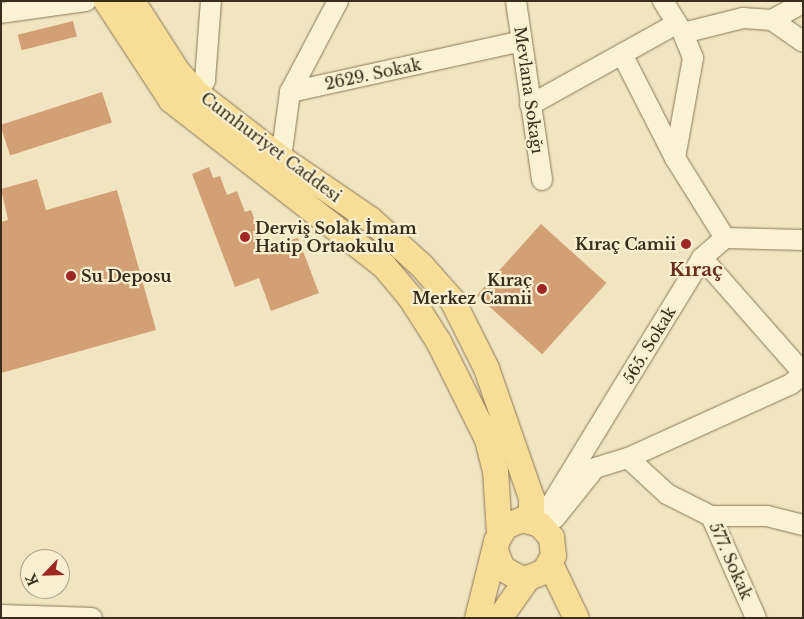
<!DOCTYPE html>
<meta charset="utf-8">
<style>
body{margin:0}
#map{position:relative;width:804px;height:619px;overflow:hidden;background:#f1e5c1;font-family:"Libre Baskerville",serif}
div>[style]{position:absolute}
.building>*{inset:0;background:#d2a074;transform-origin:0 0}
.roads{filter:drop-shadow(0 0 1px #8c7657) drop-shadow(0 0 1px #8c7657)}
.minor>*{height:20px;margin:-10px;padding:0 10px;transform-origin:10px;border-radius:10px;background:#fbf2d5}
.major>*{height:25px;margin:-12.5px;padding:0 12.5px;transform-origin:12.5px;border-radius:12.5px;background:#f7de96}
.dots>*{width:14px;height:14px;translate:-50% -50%;box-sizing:border-box;border:2px solid #f8efd1;border-radius:50%}
span{translate:-50% -50%;white-space:nowrap;text-align:center;line-height:1.15;-webkit-text-stroke:4.5px #f8efd1;paint-order:stroke}
.street-label{font-size:16px;color:#3b2d1d}
.poi-label{font-size:16px;color:#3b2d1d;font-weight:700}
.left{translate:0 -50%;text-align:left}
.right{translate:-100% -50%;text-align:right}
.quarter-label{font-size:19px;color:#6b2e19;font-weight:700}
.frame{position:absolute;inset:0;border:2px solid #3b2d1d;pointer-events:none}
.north{position:absolute;left:20px;top:549px;width:50px;height:50px;box-sizing:border-box;background:#f8efd1;border:1px solid #aca189;border-radius:50%;rotate:246deg;font-size:14px;font-weight:700;line-height:20px;text-align:center;color:#3b2d1d}
.north::after{content:'';display:block;margin:auto;width:18px;height:22px;background:#a02823;clip-path:polygon(50% 0,100% 100%,50% 72%,0 100%)}
</style>
<div id="map">
<div class="building">
<div style="left:73px;top:21px;width:16px;height:57px;rotate:76deg"></div>
<div style="left:102px;top:92px;width:32px;height:107px;rotate:72deg"></div>
<div style="clip-path:polygon(209px 167px,213px 178px,220px 176px,227px 195px,237px 191px,245px 212px,251px 210px,265px 247px,298px 238px,319px 293px,271px 311px,259px 278px,235px 287px,192px 174px)"></div>
<div style="clip-path:polygon(37px 179px,46px 210px,117px 190px,156px 330px,1px 373px,1px 222px,8px 220px,1px 189px)"></div>
<div style="left:541px;top:224px;width:88px;height:96px;rotate:42deg"></div>
</div>
<div class="roads">
<div class="minor">
<div style="left:516px;top:1px;width:181px;rotate:81.7deg"></div>
<div style="left:663px;top:1px;width:38px;rotate:58deg"></div>
<div style="left:683px;top:33px;width:27px;rotate:68deg"></div>
<div style="left:693px;top:58px;width:102px;rotate:100.2deg"></div>
<div style="left:675px;top:158px;width:94px;rotate:58deg"></div>
<div style="left:1px;top:13px;width:86px;rotate:-8deg"></div>
<div style="left:772px;top:20px;width:38px;rotate:35deg"></div>
<div style="left:683px;top:33px;width:62px;rotate:-14deg"></div>
<div style="left:743px;top:18px;width:29px;rotate:4deg"></div>
<div style="left:772px;top:20px;width:35px;rotate:-29deg"></div>
<div style="left:622px;top:54px;width:117px;rotate:63deg"></div>
<div style="left:290px;top:92px;width:103px;rotate:-62.2deg"></div>
<div style="left:198px;top:94px;width:16px;rotate:-63deg"></div>
<div style="left:205px;top:80px;width:79px;rotate:-85.7deg"></div>
<div style="left:530px;top:105px;width:167px;rotate:-29deg"></div>
<div style="left:281px;top:158px;width:67px;rotate:-82.2deg"></div>
<div style="left:290px;top:92px;width:237px;rotate:-12.4deg"></div>
<div style="left:702px;top:258px;width:153px;rotate:48.7deg"></div>
<div style="left:628px;top:458px;width:53px;rotate:42.7deg"></div>
<div style="left:667px;top:494px;width:49px;rotate:26.6deg"></div>
<div style="left:711px;top:516px;width:111px;rotate:66.2deg"></div>
<div style="left:711px;top:516px;width:56px"></div>
<div style="left:767px;top:516px;width:37px;rotate:14deg"></div>
<div style="left:555px;top:518px;width:64px;rotate:-51.3deg"></div>
<div style="left:595px;top:468px;width:34px;rotate:-17deg"></div>
<div style="left:628px;top:458px;width:179px;rotate:-24.4deg"></div>
<div style="left:791px;top:384px;width:16px;rotate:-40deg"></div>
<div style="left:539px;top:524px;width:312px;rotate:-58.5deg"></div>
<div style="left:702px;top:258px;width:30px;rotate:-41deg"></div>
<div style="left:725px;top:238px;width:78px;rotate:1.5deg"></div>
<div style="left:1px;top:615px;width:91px;rotate:1.9deg"></div>
</div>
<div class="major">
<div style="left:106px;top:1px;width:118px;rotate:56.7deg"></div>
<div style="left:171px;top:100px;width:270px;rotate:37.9deg"></div>
<div style="left:384px;top:266px;width:40px;rotate:50deg"></div>
<div style="left:410px;top:297px;width:52px;rotate:57.5deg"></div>
<div style="left:438px;top:341px;width:110px;rotate:63.4deg"></div>
<div style="left:487px;top:439px;width:32px;rotate:76deg"></div>
<div style="left:495px;top:470px;width:63px;rotate:86.4deg"></div>
<div style="left:132px;top:1px;width:83px;rotate:57.3deg"></div>
<div style="left:177px;top:71px;width:31px;rotate:48deg"></div>
<div style="left:198px;top:94px;width:105px;rotate:37.6deg"></div>
<div style="left:281px;top:158px;width:108px;rotate:34.4deg"></div>
<div style="left:370px;top:219px;width:69px;rotate:42deg"></div>
<div style="left:421px;top:265px;width:47px;rotate:48.5deg"></div>
<div style="left:452px;top:300px;width:76px;rotate:63.4deg"></div>
<div style="left:486px;top:368px;width:137px;rotate:70.8deg"></div>
<div style="left:531px;top:497px;width:23px;rotate:90deg"></div>
<div style="left:550px;top:564px;width:60px;rotate:64.3deg"></div>
<div style="left:477px;top:618px;width:79px;rotate:-76.1deg"></div>
<div style="left:496px;top:541px;width:17px;rotate:-59deg"></div>
<div style="left:505px;top:526px;width:18px;rotate:-22deg"></div>
<div style="left:522px;top:519px;width:18px;rotate:16deg"></div>
<div style="left:539px;top:524px;width:18px;rotate:47deg"></div>
<div style="left:551px;top:537px;width:18px;rotate:84deg"></div>
<div style="left:553px;top:555px;width:18px;rotate:119deg"></div>
<div style="left:544px;top:571px;width:18px;rotate:158deg"></div>
<div style="left:527px;top:578px;width:9px;rotate:-174deg"></div>
<div style="left:518px;top:577px;width:18px;rotate:-151deg"></div>
<div style="left:502px;top:568px;width:18px;rotate:-112deg"></div>
<div style="left:495px;top:551px;width:10px;rotate:-84deg"></div>
<div style="left:499px;top:618px;width:49px;rotate:-55deg"></div>
</div>
</div>
<div class="dots">
<div style="left:245px;top:237px;background:#a02823"></div>
<div style="left:686px;top:244px;background:#a02823"></div>
<div style="left:71px;top:276px;background:#a02823"></div>
<div style="left:542px;top:289px;background:#a02823"></div>
</div>
<div class="street-label">
<span style="left:373px;top:74px;rotate:-12deg">2629. Sokak</span>
<span style="left:529px;top:90px;rotate:82deg">Mevlana Sokağı</span>
<span style="left:271px;top:147px;rotate:37deg">Cumhuriyet Caddesi</span>
<span style="left:649px;top:345px;rotate:-59deg">565. Sokak</span>
<span style="left:731px;top:561px;rotate:66deg">577. Sokak</span>
</div>
<div class="poi-label">
<span class="left" style="left:255px;top:237px">Derviş Solak İmam<br>Hatip Ortaokulu</span>
<span class="right" style="left:676px;top:244px">Kıraç Camii</span>
<span class="left" style="left:81px;top:276px">Su Deposu</span>
<span class="right" style="left:532px;top:289px">Kıraç<br>Merkez Camii</span>
</div>
<div class="quarter-label">
<span style="left:696px;top:270px">Kıraç</span>
</div>
<div class="frame"></div>
<div class="north">K</div>
</div>
